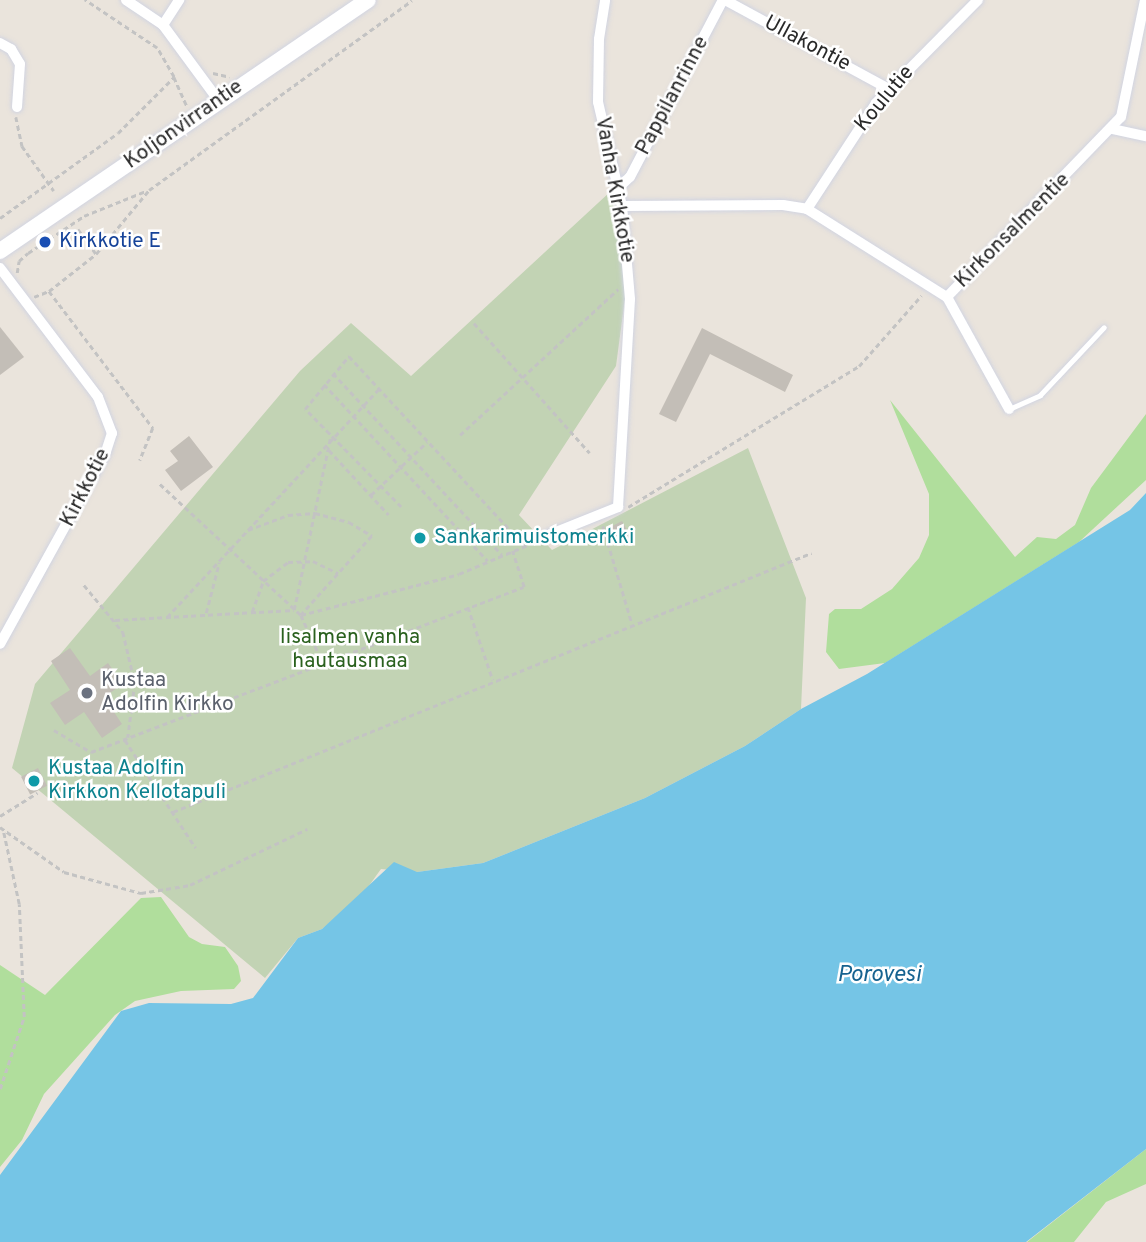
<!DOCTYPE html>
<style>
body{margin:0}
#map{position:relative;width:1146px;height:1242px;overflow:hidden;background:#eae4dc;font-family:Overpass,sans-serif}
div>[style]{position:absolute}
.green>*{inset:0;background:#b0de9c}
.cemetery>*{inset:0;background:#c2d3b4}
.water>*{inset:0;background:#75c5e6}
.building>*{inset:0;background:#c3beb7;transform-origin:0 0}
.path>*{height:2.5px;margin-top:-1.25px;transform-origin:0;background:repeating-linear-gradient(90deg,#c3c3c3 0 5px,transparent 0 8.5px)}
.roads{filter:drop-shadow(0 0 2px #d1d4e1) drop-shadow(0 0 2px #d1d4e1)}
.service>*{height:5px;margin:-2.5px;padding:0 2.5px;transform-origin:2.5px;border-radius:2.5px;background:#fff}
.minor>*{height:10px;margin:-5px;padding:0 5px;transform-origin:5px;border-radius:5px;background:#fff}
.secondary>*{height:16px;margin:-8px;padding:0 8px;transform-origin:8px;border-radius:8px;background:#fff}
.dots>*{width:19px;height:19px;translate:-50% -50%;box-sizing:border-box;border:4px solid #fff;border-radius:50%}
span{translate:-50% -50%;white-space:nowrap;text-align:center;line-height:1.15;-webkit-text-stroke:5px #fff;paint-order:stroke}
.street-label{font-size:21px;color:#292929}
.transit-label{font-size:21px;color:#164399}
.left{translate:0 -50%;text-align:left}
.culture-label{font-size:21px;color:#0d838f}
.park-label{font-size:21px;color:#2a611e}
.worship-label{font-size:21px;color:#5b616d}
.water-label{font-size:23px;color:#166390;font-style:italic}
</style>
<div id="map">
<div class="green">
<div style="clip-path:polygon(890px 400px,1015px 557px,1037px 537px,1056px 539px,1075px 525px,1091px 488px,1146px 414px,1146px 480px,1079px 542px,885px 663px,839px 669px,826px 652px,829px 614px,835px 609px,861px 609px,892px 589px,919px 558px,929px 535px,929px 494px)"></div>
<div style="clip-path:polygon(161px 897px,189px 937px,202px 944px,225px 947px,238px 966px,241px 981px,234px 989px,181px 991px,135px 1001px,115px 1015px,44px 1094px,22px 1140px,0 1167px,0 965px,45px 995px,141px 898px)"></div>
<div style="clip-path:polygon(1146px 1149px,1146px 1184px,1106px 1202px,1074px 1242px,1027px 1242px)"></div>
</div>
<div class="cemetery">
<div style="clip-path:polygon(611px 191px,626px 291px,616px 366px,519px 515px,552px 550px,748px 448px,806px 598px,801px 709px,745px 746px,645px 798px,483px 863px,417px 872px,381px 869px,363px 894px,322px 929px,298px 938px,265px 978px,12px 768px,35px 684px,300px 371px,351px 323px,411px 376px)"></div>
</div>
<div class="water">
<div style="clip-path:polygon(1146px 493px,1146px 1149px,1026px 1242px,0 1242px,0 1175px,121px 1011px,149px 1003px,231px 1004px,253px 998px,298px 938px,322px 929px,394px 862px,417px 872px,483px 863px,645px 798px,745px 746px,801px 709px,867px 674px,1130px 510px)"></div>
</div>
<div class="building">
<div style="clip-path:polygon(0 327px,24px 357px,0 375px)"></div>
<div style="clip-path:polygon(702px 328px,793px 375px,785px 392px,710px 354px,676px 422px,659px 414px)"></div>
<div style="clip-path:polygon(189px 436px,213px 467px,181px 491px,165px 470px,178px 461px,170px 451px)"></div>
<div style="left:622px;top:521px;width:19px;height:13px;rotate:62deg"></div>
<div style="clip-path:polygon(70px 648px,90px 676px,108px 663px,123px 684px,104px 697px,122px 724px,102px 738px,84px 712px,65px 725px,50px 703px,70px 690px,51px 661px)"></div>
<div style="left:38px;top:768px;width:20px;height:19px;rotate:63deg"></div>
</div>
<div class="path">
<div style="left:213px;top:73px;width:17px;rotate:13deg"></div>
<div style="left:174px;top:77px;width:32px;rotate:66deg"></div>
<div style="left:16px;top:117px;width:30px;rotate:78deg"></div>
<div style="left:22px;top:146px;width:55px;rotate:54.6deg"></div>
<div style="left:0;top:218px;width:145px;rotate:-35.8deg"></div>
<div style="left:118px;top:133px;width:79px;rotate:-45deg"></div>
<div style="left:174px;top:77px;width:34px;rotate:-120deg"></div>
<div style="left:157px;top:48px;width:87px;rotate:-146.3deg"></div>
<div style="left:78px;top:229px;width:31px;rotate:54deg"></div>
<div style="left:17px;top:273px;width:12px;rotate:-81deg"></div>
<div style="left:19px;top:261px;width:12px;rotate:-42deg"></div>
<div style="left:28px;top:253px;width:67px;rotate:-33.5deg"></div>
<div style="left:84px;top:216px;width:67px;rotate:-22deg"></div>
<div style="left:49px;top:291px;width:172px;rotate:52.8deg"></div>
<div style="left:153px;top:428px;width:35px;rotate:112deg"></div>
<div style="left:34px;top:297px;width:16px;rotate:-22deg"></div>
<div style="left:49px;top:291px;width:60px;rotate:-38.2deg"></div>
<div style="left:96px;top:254px;width:83px;rotate:-50.4deg"></div>
<div style="left:149px;top:190px;width:324px;rotate:-35.8deg"></div>
<div style="left:474px;top:323px;width:174px;rotate:48.3deg"></div>
<div style="left:333px;top:373px;width:248px;rotate:47.1deg"></div>
<div style="left:324px;top:384px;width:241px;rotate:47.2deg"></div>
<div style="left:460px;top:435px;width:215px;rotate:-42.7deg"></div>
<div style="left:329px;top:450px;width:88px;rotate:47.3deg"></div>
<div style="left:160px;top:484px;width:192px;rotate:42.9deg"></div>
<div style="left:301px;top:615px;width:53px;rotate:65.4deg"></div>
<div style="left:371px;top:495px;width:77px;rotate:-43.4deg"></div>
<div style="left:401px;top:507px;width:137px;rotate:-134.4deg"></div>
<div style="left:305px;top:409px;width:69px;rotate:-50.3deg"></div>
<div style="left:349px;top:356px;width:259px;rotate:47.2deg"></div>
<div style="left:628px;top:507px;width:271px;rotate:-31.4deg"></div>
<div style="left:859px;top:366px;width:94px;rotate:-48.5deg"></div>
<div style="left:603px;top:526px;width:101px;rotate:73.4deg"></div>
<div style="left:248px;top:530px;width:43px;rotate:-20.6deg"></div>
<div style="left:288px;top:515px;width:27px;rotate:-4deg"></div>
<div style="left:315px;top:513px;width:35px;rotate:15deg"></div>
<div style="left:349px;top:522px;width:27px;rotate:31deg"></div>
<div style="left:372px;top:536px;width:106px;rotate:131.9deg"></div>
<div style="left:84px;top:585px;width:61px;rotate:50.3deg"></div>
<div style="left:123px;top:632px;width:52px;rotate:76.8deg"></div>
<div style="left:135px;top:683px;width:55px;rotate:97.3deg"></div>
<div style="left:468px;top:607px;width:77px;rotate:71.1deg"></div>
<div style="left:252px;top:612px;width:33px;rotate:-70deg"></div>
<div style="left:263px;top:581px;width:31px;rotate:-37deg"></div>
<div style="left:288px;top:562px;width:25px;rotate:-2deg"></div>
<div style="left:313px;top:561px;width:28px;rotate:26deg"></div>
<div style="left:206px;top:613px;width:52px;rotate:-75.4deg"></div>
<div style="left:301px;top:615px;width:163px;rotate:-14.5deg"></div>
<div style="left:459px;top:574px;width:85px;rotate:-22.9deg"></div>
<div style="left:167px;top:617px;width:311px;rotate:-47.1deg"></div>
<div style="left:115px;top:620px;width:179px;rotate:-3.2deg"></div>
<div style="left:294px;top:610px;width:175px;rotate:-78.1deg"></div>
<div style="left:54px;top:730px;width:43px;rotate:30.7deg"></div>
<div style="left:91px;top:752px;width:463px;rotate:-20.9deg"></div>
<div style="left:524px;top:587px;width:38px;rotate:-108deg"></div>
<div style="left:125px;top:740px;width:129px;rotate:56.7deg"></div>
<div style="left:173px;top:812px;width:689px;rotate:-22.09deg"></div>
<div style="left:0;top:816px;width:44px;rotate:-31.9deg"></div>
<div style="left:0;top:827px;width:78px;rotate:35.1deg"></div>
<div style="left:64px;top:872px;width:80px;rotate:15.3deg"></div>
<div style="left:141px;top:893px;width:50px;rotate:-9.3deg"></div>
<div style="left:190px;top:885px;width:130px;rotate:-25.6deg"></div>
<div style="left:0;top:1089px;width:76px;rotate:-71.6deg"></div>
<div style="left:24px;top:1017px;width:113px;rotate:-92.5deg"></div>
<div style="left:19px;top:904px;width:76px;rotate:-102.2deg"></div>
</div>
<div class="roads">
<div class="service">
<div style="left:1009px;top:409px;width:34px;rotate:-24deg"></div>
<div style="left:1040px;top:395px;width:93px;rotate:-46.7deg"></div>
</div>
<div class="minor">
<div style="left:126px;top:0;width:45px;rotate:34deg"></div>
<div style="left:163px;top:25px;width:94px;rotate:53.6deg"></div>
<div style="left:725px;top:0;width:187px;rotate:28.5deg"></div>
<div style="left:163px;top:25px;width:30px;rotate:-57deg"></div>
<div style="left:0;top:43px;width:13px;rotate:29deg"></div>
<div style="left:11px;top:49px;width:17px;rotate:59deg"></div>
<div style="left:20px;top:64px;width:43px;rotate:94deg"></div>
<div style="left:1112px;top:129px;width:35px;rotate:12deg"></div>
<div style="left:618px;top:188px;width:16px;rotate:-43deg"></div>
<div style="left:630px;top:177px;width:200px;rotate:-62.3deg"></div>
<div style="left:622px;top:206px;width:161px;rotate:-0.4deg"></div>
<div style="left:783px;top:205px;width:24px;rotate:9deg"></div>
<div style="left:807px;top:209px;width:165px;rotate:32.2deg"></div>
<div style="left:947px;top:297px;width:250px;rotate:-46deg"></div>
<div style="left:1121px;top:117px;width:119px;rotate:-78.4deg"></div>
<div style="left:807px;top:209px;width:126px;rotate:-56.9deg"></div>
<div style="left:876px;top:103px;width:145px;rotate:-45.3deg"></div>
<div style="left:0;top:268px;width:162px;rotate:52.8deg"></div>
<div style="left:98px;top:397px;width:39px;rotate:69deg"></div>
<div style="left:112px;top:433px;width:20px;rotate:108deg"></div>
<div style="left:106px;top:452px;width:219px;rotate:118.9deg"></div>
<div style="left:947px;top:297px;width:128px;rotate:61deg"></div>
<div style="left:546px;top:536px;width:78px;rotate:-21.9deg"></div>
<div style="left:618px;top:507px;width:208px;rotate:-86.7deg"></div>
<div style="left:630px;top:299px;width:93px;rotate:-94.9deg"></div>
<div style="left:622px;top:206px;width:107px;rotate:-103deg"></div>
<div style="left:598px;top:102px;width:63px;rotate:-89.1deg"></div>
<div style="left:599px;top:39px;width:39px;rotate:-81deg"></div>
</div>
<div class="secondary">
<div style="left:0;top:251px;width:445px;rotate:-34.3deg"></div>
</div>
</div>
<div class="dots">
<div style="left:45px;top:242px;background:#1a4fb4"></div>
<div style="left:420px;top:538px;background:#0f9aa8"></div>
<div style="left:87px;top:693px;background:#6b7280"></div>
<div style="left:34px;top:781px;background:#0f9aa8"></div>
</div>
<div class="street-label">
<span style="left:807px;top:44px;rotate:28deg">Ullakontie</span>
<span style="left:673px;top:96px;rotate:-62deg">Pappilanrinne</span>
<span style="left:885px;top:99px;rotate:-50deg">Koulutie</span>
<span style="left:184px;top:125px;rotate:-35deg">Koljonvirrantie</span>
<span style="left:614px;top:190px;rotate:80deg">Vanha Kirkkotie</span>
<span style="left:1013px;top:231px;rotate:-45deg">Kirkonsalmentie</span>
<span style="left:86px;top:488px;rotate:-63deg">Kirkkotie</span>
</div>
<div class="transit-label">
<span class="left" style="left:59px;top:242px">Kirkkotie E</span>
</div>
<div class="culture-label">
<span class="left" style="left:434px;top:538px">Sankarimuistomerkki</span>
<span class="left" style="left:48px;top:781px">Kustaa Adolfin<br>Kirkkon Kellotapuli</span>
</div>
<div class="park-label">
<span style="left:350px;top:650px">Iisalmen vanha<br>hautausmaa</span>
</div>
<div class="worship-label">
<span class="left" style="left:101px;top:693px">Kustaa<br>Adolfin Kirkko</span>
</div>
<div class="water-label">
<span style="left:879px;top:976px">Porovesi</span>
</div>
</div>
